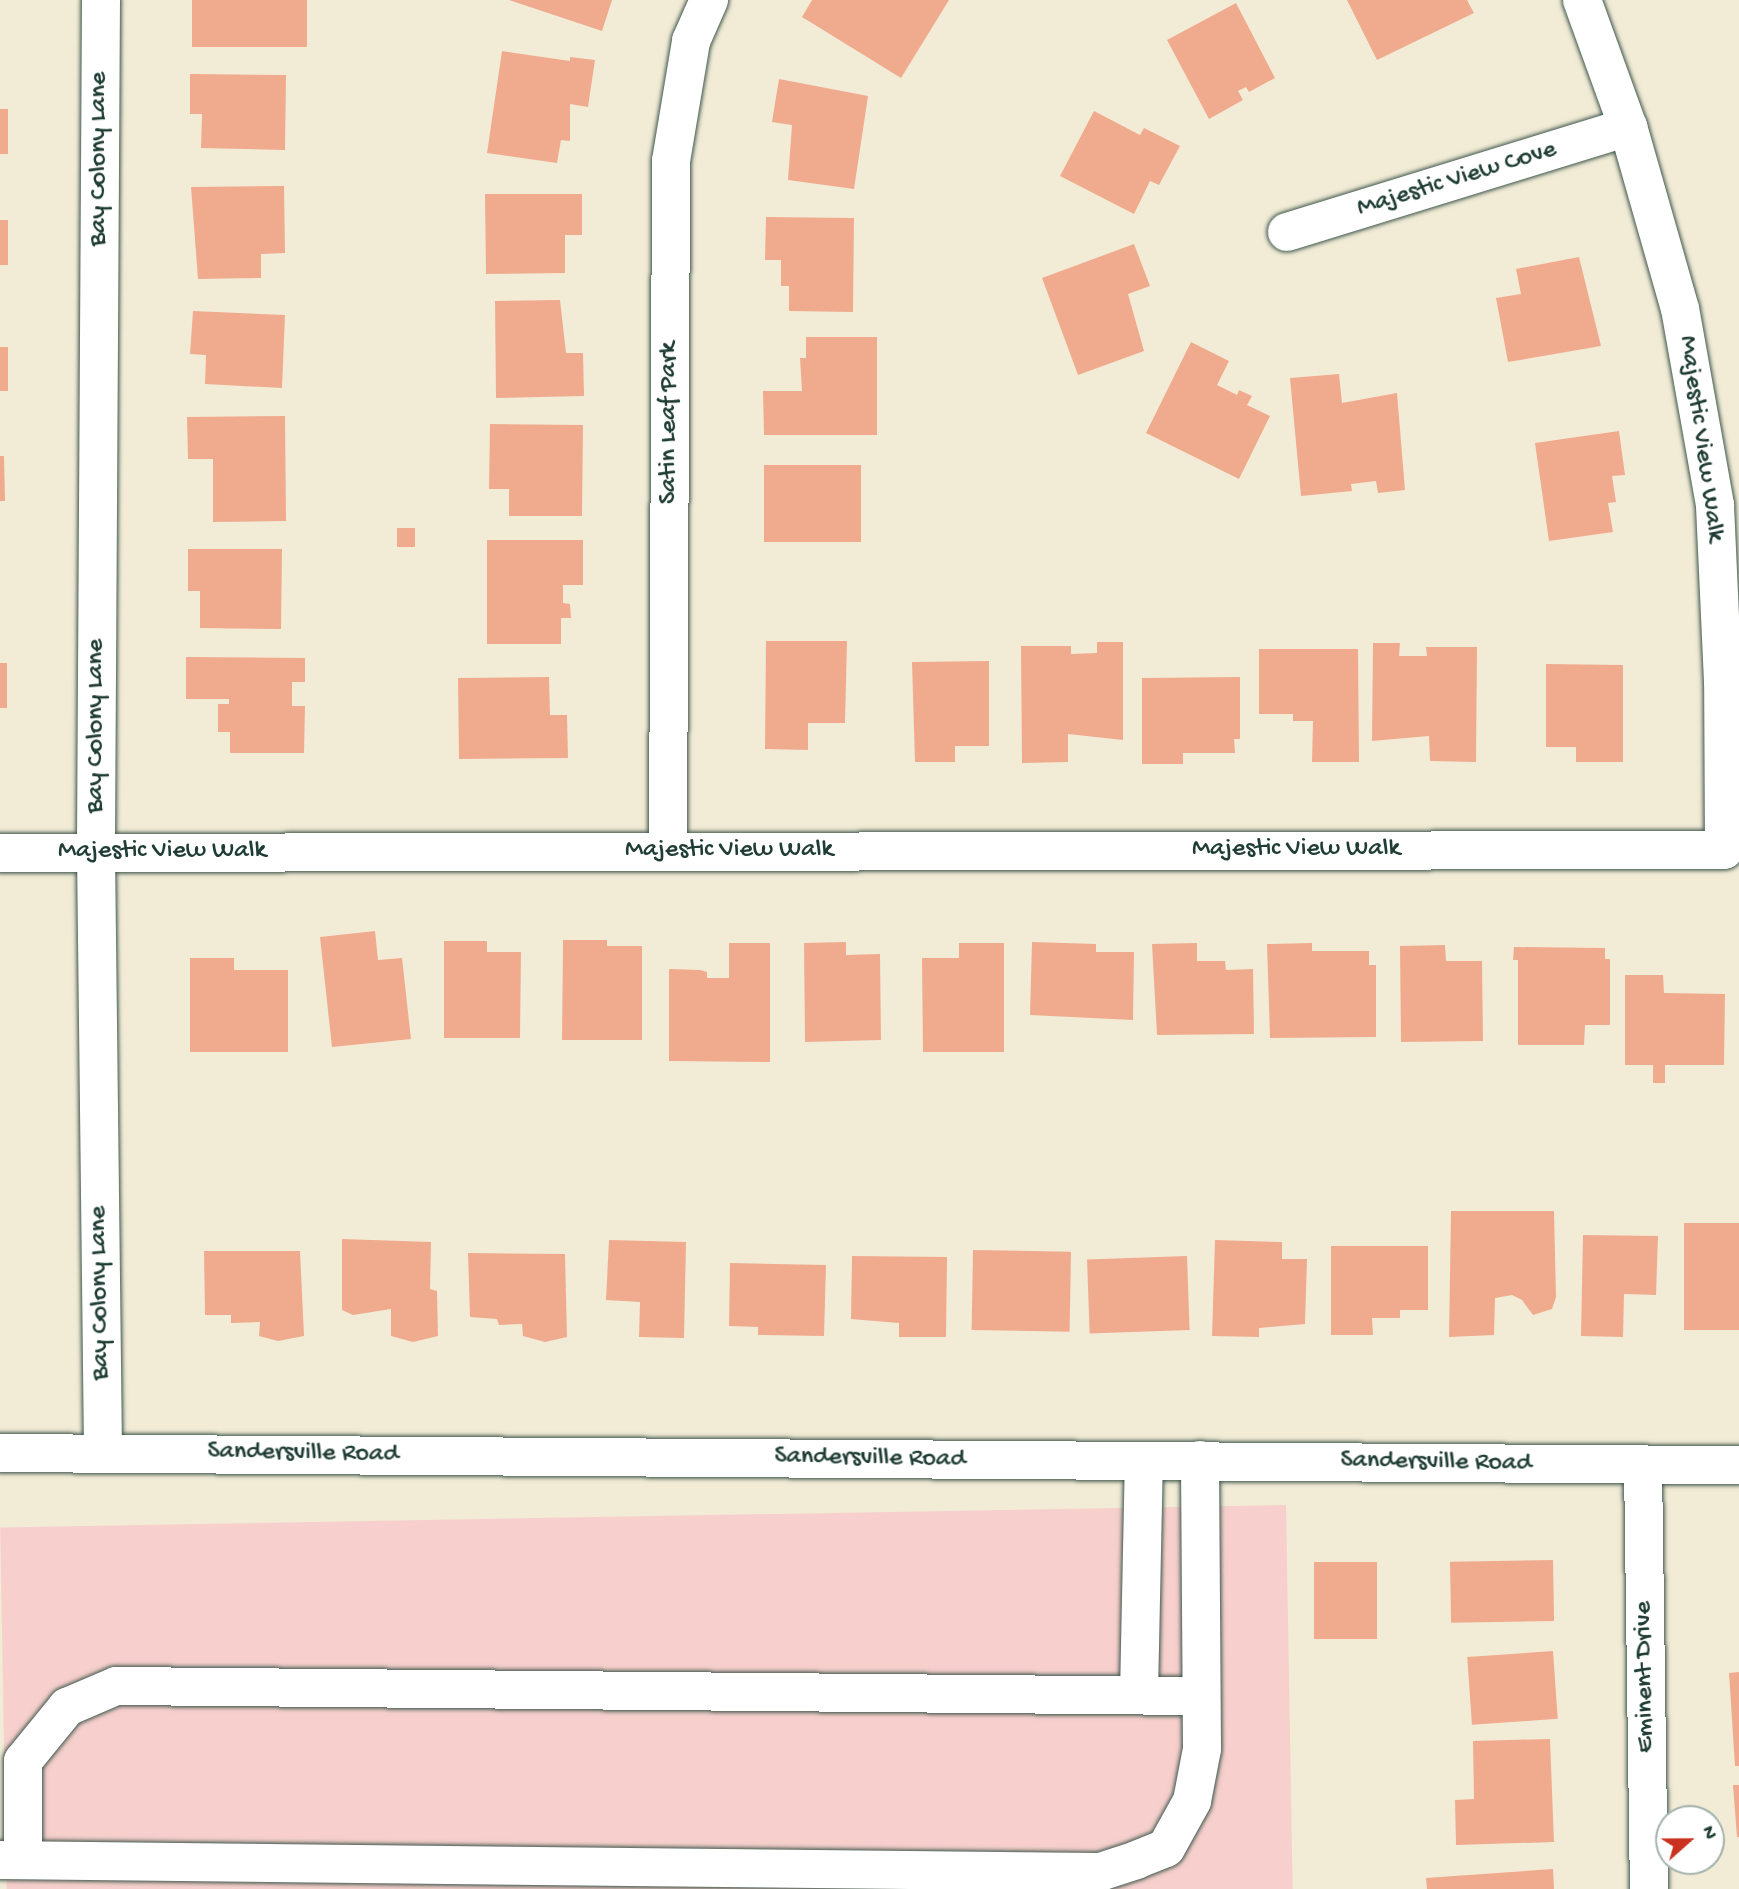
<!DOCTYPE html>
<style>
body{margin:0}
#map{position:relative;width:1739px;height:1889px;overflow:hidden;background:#f2ecd6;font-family:"Gochi Hand",sans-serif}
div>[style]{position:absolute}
.built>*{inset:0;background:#f7d0cd;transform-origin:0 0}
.building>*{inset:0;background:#f0ab8f;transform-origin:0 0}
.roads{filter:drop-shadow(0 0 2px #3f574c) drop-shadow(0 0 2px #3f574c)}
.minor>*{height:38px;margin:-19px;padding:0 19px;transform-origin:19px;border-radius:19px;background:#fff}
span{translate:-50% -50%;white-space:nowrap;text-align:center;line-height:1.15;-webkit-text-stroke:7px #fff;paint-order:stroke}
.street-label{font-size:26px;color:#1f3d34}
.north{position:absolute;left:1655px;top:1805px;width:70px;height:70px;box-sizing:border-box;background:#fff;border:2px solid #a5b1ae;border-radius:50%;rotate:69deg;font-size:19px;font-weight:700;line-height:28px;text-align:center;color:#1f3d34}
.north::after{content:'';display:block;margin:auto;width:24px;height:32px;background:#c8321e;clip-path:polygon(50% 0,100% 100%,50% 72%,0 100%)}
</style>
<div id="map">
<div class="built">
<div style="left:1286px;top:1505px;width:384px;height:1286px;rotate:89deg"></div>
</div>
<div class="building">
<div style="left:192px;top:0;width:115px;height:47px"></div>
<div style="clip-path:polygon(509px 0,612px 0,602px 31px)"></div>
<div style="clip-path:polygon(812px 0,949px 0,901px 78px,802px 17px)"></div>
<div style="clip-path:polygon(1347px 0,1467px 0,1474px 13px,1377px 60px)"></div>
<div style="clip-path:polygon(1236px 3px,1275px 78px,1249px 92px,1246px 87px,1238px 91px,1243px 100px,1209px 119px,1167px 40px)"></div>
<div style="clip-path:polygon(502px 51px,570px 61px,570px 57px,595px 60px,588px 107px,570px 104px,570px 141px,561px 140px,557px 163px,487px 153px)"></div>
<div style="clip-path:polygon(190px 74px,286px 75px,285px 150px,201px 148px,202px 114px,190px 114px)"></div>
<div style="clip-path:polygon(779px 79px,868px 96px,854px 189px,788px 180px,792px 125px,772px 122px)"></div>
<div style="left:0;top:109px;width:8px;height:45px"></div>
<div style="clip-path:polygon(1094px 111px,1140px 135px,1144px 128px,1180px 146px,1159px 185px,1150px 181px,1134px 214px,1060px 176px)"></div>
<div style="clip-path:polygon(284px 186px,285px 253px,261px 254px,261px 278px,198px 279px,191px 187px)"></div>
<div style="clip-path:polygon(485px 194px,582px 194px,582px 235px,565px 235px,565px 273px,486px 274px)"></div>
<div style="clip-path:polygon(766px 217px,854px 218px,853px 312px,789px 311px,789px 286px,781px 286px,781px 260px,765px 260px)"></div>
<div style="left:0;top:220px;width:8px;height:45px"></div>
<div style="clip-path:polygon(1134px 244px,1150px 286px,1128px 294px,1144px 351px,1078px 375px,1042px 278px)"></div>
<div style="clip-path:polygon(1579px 257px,1601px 346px,1508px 362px,1496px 298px,1521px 294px,1516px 269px)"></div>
<div style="clip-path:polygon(560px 300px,566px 353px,583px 353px,584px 396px,496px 398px,495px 301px)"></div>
<div style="clip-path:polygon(193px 311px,285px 315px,282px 388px,205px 384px,206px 355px,190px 354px)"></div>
<div style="clip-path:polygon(806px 337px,877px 337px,877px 435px,764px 435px,763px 391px,802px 391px,800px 358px,806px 358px)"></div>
<div style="clip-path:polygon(1191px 342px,1229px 361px,1217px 385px,1237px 395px,1239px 390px,1252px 396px,1247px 405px,1270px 416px,1239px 479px,1146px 433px)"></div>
<div style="left:0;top:347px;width:8px;height:44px"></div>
<div style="clip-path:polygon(1339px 374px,1342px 403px,1397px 393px,1405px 490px,1378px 493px,1376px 481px,1351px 484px,1352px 491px,1301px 496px,1290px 378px)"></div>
<div style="clip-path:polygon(285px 416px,286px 521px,213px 522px,213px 459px,188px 459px,187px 417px)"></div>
<div style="clip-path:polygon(490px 424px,583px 425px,582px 516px,509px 516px,509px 489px,489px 489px)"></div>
<div style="clip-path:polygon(1619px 431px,1625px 475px,1612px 476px,1616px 502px,1608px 503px,1613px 532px,1549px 541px,1535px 443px)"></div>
<div style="clip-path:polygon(0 456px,4px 456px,5px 501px,0 501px)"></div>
<div style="left:764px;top:465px;width:97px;height:77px"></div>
<div style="left:397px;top:528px;width:18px;height:19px"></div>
<div style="clip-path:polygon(487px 540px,583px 540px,583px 585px,563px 585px,563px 603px,570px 604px,571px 618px,561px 618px,561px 644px,487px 644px)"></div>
<div style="clip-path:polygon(188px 549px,282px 549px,281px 629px,200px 628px,200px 591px,188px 591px)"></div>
<div style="clip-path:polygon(766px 641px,847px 641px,845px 723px,808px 723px,808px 750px,765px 749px)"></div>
<div style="clip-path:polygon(1097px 642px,1123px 642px,1123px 740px,1068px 734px,1068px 762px,1022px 763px,1021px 646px,1071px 646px,1071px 654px,1097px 653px)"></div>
<div style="clip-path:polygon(1373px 643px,1400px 643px,1399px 656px,1427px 656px,1426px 647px,1477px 647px,1476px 762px,1430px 761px,1429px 736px,1372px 741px)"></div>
<div style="clip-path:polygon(1259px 649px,1358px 649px,1359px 762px,1312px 762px,1313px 721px,1293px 721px,1293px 714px,1259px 714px)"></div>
<div style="clip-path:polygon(186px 657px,305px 658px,305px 682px,292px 682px,292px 706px,305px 706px,304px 753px,230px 753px,230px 732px,218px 732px,218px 704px,229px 704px,229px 699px,186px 699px)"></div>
<div style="clip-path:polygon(989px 661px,989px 746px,955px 746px,955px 762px,915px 762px,912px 662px)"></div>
<div style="left:7px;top:663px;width:45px;height:7px;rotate:90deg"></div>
<div style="clip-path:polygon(1546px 664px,1623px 665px,1623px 762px,1576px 762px,1576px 747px,1546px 747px)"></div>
<div style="clip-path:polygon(549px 677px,550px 715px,567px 715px,568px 758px,459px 759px,458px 678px)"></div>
<div style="clip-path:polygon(1240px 677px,1240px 739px,1234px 739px,1235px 753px,1183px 753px,1183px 764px,1142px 764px,1142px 678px)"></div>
<div style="clip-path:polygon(375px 931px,378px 960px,402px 958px,411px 1039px,332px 1047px,320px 937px)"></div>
<div style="clip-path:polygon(563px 940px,607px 940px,607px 946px,642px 946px,642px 1040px,562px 1040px)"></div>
<div style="clip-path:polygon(444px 941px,487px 941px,487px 952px,521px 952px,520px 1038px,444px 1038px)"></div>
<div style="clip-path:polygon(846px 942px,846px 955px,880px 954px,881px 1040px,805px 1042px,804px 943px)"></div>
<div style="clip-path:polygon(1032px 942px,1096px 944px,1096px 952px,1134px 952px,1133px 1020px,1030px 1015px)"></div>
<div style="clip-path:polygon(729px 943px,770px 943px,770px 1062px,669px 1061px,669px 969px,700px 970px,707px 972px,707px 978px,729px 978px)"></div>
<div style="clip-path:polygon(959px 943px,1004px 943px,1004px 1052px,923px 1052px,922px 958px,959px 958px)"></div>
<div style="clip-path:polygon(1197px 943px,1197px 961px,1225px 961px,1226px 970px,1253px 969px,1254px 1034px,1157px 1035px,1152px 944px)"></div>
<div style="clip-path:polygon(1312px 943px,1312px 951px,1369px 951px,1369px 965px,1376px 965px,1376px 1037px,1270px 1038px,1267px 944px)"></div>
<div style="clip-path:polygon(1445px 945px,1446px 961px,1482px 961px,1483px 1041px,1401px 1042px,1400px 946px)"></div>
<div style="clip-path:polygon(1514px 947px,1605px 948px,1605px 959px,1610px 959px,1610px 1025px,1585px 1025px,1584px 1045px,1518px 1045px,1518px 960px,1513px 960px)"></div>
<div style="clip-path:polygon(190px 958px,234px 958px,234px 970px,288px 970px,288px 1052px,190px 1052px)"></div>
<div style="clip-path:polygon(1625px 975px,1663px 975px,1664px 993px,1725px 994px,1724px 1065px,1665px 1065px,1665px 1083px,1653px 1083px,1653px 1065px,1625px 1065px)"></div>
<div style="clip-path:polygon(1451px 1211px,1554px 1211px,1556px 1297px,1552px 1309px,1533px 1315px,1522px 1300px,1512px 1295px,1495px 1298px,1494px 1335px,1449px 1337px)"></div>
<div style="left:1739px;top:1223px;width:107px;height:55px;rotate:90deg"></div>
<div style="clip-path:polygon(1583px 1235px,1658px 1236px,1656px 1295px,1624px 1294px,1623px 1337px,1581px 1336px)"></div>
<div style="clip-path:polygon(342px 1239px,431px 1242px,430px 1289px,437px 1291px,438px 1336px,413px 1342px,391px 1336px,391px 1309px,353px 1315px,342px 1310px)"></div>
<div style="clip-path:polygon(609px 1240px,686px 1242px,684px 1338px,639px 1337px,640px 1302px,606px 1300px)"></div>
<div style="clip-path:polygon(1215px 1240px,1282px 1242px,1282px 1259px,1307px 1259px,1305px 1324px,1259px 1328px,1259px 1337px,1212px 1336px)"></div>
<div style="clip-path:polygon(1331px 1246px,1428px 1246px,1428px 1310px,1400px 1310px,1400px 1318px,1372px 1318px,1373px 1335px,1331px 1335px)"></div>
<div style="left:973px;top:1250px;width:98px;height:80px;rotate:1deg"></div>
<div style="clip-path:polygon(204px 1251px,300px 1251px,304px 1336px,278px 1341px,259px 1336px,260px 1322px,231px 1323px,231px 1315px,205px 1315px)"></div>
<div style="clip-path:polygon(468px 1253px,565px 1254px,567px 1337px,545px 1342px,523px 1336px,522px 1324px,499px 1325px,497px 1319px,470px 1317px)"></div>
<div style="clip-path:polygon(852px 1256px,947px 1257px,946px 1337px,899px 1337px,899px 1323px,851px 1319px)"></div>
<div style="left:1187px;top:1256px;width:74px;height:100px;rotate:88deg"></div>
<div style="clip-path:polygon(730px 1263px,826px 1265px,824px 1336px,758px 1335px,758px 1327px,729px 1326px)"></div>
<div style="left:1553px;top:1560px;width:61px;height:103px;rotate:89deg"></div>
<div style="left:1314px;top:1562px;width:63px;height:77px"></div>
<div style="left:1553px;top:1651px;width:68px;height:86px;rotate:86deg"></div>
<div style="clip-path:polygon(1739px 1672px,1739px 1766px,1735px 1766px,1729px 1673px)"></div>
<div style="clip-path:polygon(1550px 1739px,1554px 1842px,1456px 1845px,1455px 1800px,1474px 1799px,1473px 1741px)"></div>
<div style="clip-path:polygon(1733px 1785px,1739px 1785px,1739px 1837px,1737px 1837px)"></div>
<div style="clip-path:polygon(1553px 1869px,1554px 1889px,1427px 1889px,1426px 1878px)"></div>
</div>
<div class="roads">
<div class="minor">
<div style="left:101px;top:0;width:852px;rotate:90.34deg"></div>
<div style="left:96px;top:852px;width:600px;rotate:89.33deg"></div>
<div style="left:1287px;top:232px;width:357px;rotate:-17.1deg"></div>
<div style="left:668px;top:851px;width:690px;rotate:-89.75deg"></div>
<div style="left:671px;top:161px;width:122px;rotate:-80.5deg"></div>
<div style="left:691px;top:41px;width:45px;rotate:-66.3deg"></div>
<div style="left:0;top:853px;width:1724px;rotate:-0.1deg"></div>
<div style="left:1724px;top:850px;width:168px;rotate:-90.3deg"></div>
<div style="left:1723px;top:682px;width:177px;rotate:-92.6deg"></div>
<div style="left:1715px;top:505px;width:199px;rotate:-100.1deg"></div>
<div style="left:1680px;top:309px;width:189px;rotate:-105.9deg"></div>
<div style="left:1628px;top:127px;width:135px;rotate:-109.9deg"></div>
<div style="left:0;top:1453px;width:1739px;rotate:0.4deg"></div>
<div style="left:1643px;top:1465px;width:424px;rotate:89.2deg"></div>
<div style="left:1139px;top:1694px;width:232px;rotate:-88.8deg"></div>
<div style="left:0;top:1860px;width:1100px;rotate:0.63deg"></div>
<div style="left:1100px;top:1872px;width:38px;rotate:-18deg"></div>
<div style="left:1136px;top:1860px;width:32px;rotate:-22deg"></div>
<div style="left:1166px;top:1848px;width:54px;rotate:-61deg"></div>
<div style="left:1192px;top:1801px;width:53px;rotate:-79.1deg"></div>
<div style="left:1202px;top:1749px;width:289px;rotate:-90.4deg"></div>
<div style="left:23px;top:1860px;width:99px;rotate:-90deg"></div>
<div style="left:23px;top:1761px;width:70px;rotate:-50.8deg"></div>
<div style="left:67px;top:1707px;width:53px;rotate:-23.2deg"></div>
<div style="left:116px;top:1686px;width:1083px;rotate:0.53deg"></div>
</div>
</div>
<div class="street-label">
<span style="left:100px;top:159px;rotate:-90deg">Bay Colony Lane</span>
<span style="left:1457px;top:180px;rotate:-17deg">Majestic View Cove</span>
<span style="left:670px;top:423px;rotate:-90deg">Satin Leaf Park</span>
<span style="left:1700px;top:439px;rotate:82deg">Majestic View Walk</span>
<span style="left:97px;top:726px;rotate:-90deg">Bay Colony Lane</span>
<span style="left:1296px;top:850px">Majestic View Walk</span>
<span style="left:729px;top:851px">Majestic View Walk</span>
<span style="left:162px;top:852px">Majestic View Walk</span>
<span style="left:101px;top:1293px;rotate:-91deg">Bay Colony Lane</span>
<span style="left:303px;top:1454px;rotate:1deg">Sandersville Road</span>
<span style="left:870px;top:1459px;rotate:1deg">Sandersville Road</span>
<span style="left:1436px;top:1463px;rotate:1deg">Sandersville Road</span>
<span style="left:1646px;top:1677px;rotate:-91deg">Eminent Drive</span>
</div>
<div class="north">N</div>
</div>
